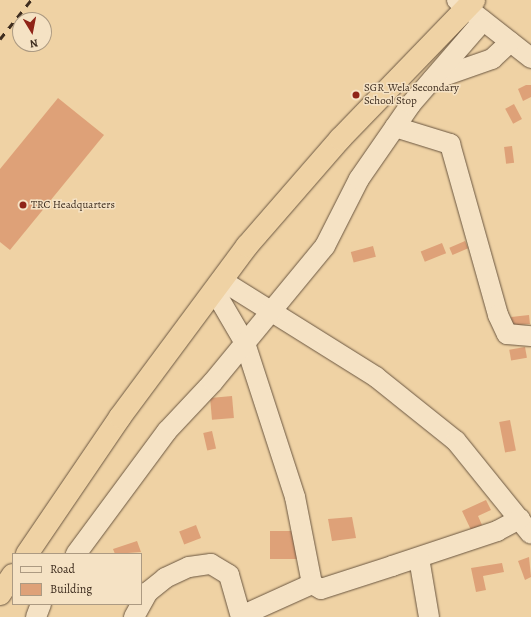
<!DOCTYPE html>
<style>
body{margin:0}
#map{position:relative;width:531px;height:617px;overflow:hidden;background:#efd2a4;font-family:Alegreya,serif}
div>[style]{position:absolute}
.building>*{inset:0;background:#dea178;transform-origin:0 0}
.roads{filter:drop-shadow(0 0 1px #6a5640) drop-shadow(0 0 1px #6a5640)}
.minor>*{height:20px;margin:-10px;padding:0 10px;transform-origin:10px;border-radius:10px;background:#f5e2c4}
.highway>*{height:22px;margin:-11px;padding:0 11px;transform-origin:11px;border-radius:11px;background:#efd2a4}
.rail>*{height:3px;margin-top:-1.5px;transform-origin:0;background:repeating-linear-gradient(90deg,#3e2d1f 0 7px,transparent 0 14px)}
.dots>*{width:11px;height:11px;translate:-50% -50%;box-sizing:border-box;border:2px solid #f5e2c4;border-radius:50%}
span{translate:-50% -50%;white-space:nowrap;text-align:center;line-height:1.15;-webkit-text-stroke:3px #f5e2c4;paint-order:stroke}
.poi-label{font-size:11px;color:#3e2d1f}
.left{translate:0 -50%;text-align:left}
.legend{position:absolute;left:12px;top:553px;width:130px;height:52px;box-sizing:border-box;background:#f5e2c4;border:1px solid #ac9a82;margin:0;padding:5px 7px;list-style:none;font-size:12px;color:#3e2d1f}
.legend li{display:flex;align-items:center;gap:8px;height:20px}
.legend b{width:20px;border:1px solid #ac9a82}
.north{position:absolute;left:12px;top:12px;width:40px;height:40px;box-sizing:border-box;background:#f5e2c4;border:1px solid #ac9a82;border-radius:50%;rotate:170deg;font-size:11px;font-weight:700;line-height:16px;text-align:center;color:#3e2d1f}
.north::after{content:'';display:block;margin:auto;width:14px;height:18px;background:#8f2418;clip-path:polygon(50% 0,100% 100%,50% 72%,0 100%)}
</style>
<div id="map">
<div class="building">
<div style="clip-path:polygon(526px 85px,531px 85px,531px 97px,523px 101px,518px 89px)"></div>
<div style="clip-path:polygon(58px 98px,104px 135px,10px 250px,0 242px,0 169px)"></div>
<div style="left:514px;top:104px;width:17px;height:10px;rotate:62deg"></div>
<div style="left:512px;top:146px;width:17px;height:8px;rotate:83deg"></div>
<div style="left:465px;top:241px;width:8px;height:17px;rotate:67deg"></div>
<div style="left:442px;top:243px;width:11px;height:23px;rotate:68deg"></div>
<div style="left:373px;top:246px;width:11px;height:23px;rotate:75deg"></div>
<div style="left:529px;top:315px;width:9px;height:18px;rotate:84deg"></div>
<div style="left:525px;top:347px;width:11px;height:16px;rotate:80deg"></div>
<div style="left:232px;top:396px;width:22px;height:22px;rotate:85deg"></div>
<div style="left:510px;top:420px;width:31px;height:11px;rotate:79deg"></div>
<div style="left:212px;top:431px;width:18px;height:9px;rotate:77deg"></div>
<div style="clip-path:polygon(486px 500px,491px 510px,478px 516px,482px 525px,471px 530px,462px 511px)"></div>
<div style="clip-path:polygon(352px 517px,356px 538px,332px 541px,328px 519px)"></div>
<div style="left:196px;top:525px;width:14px;height:18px;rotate:69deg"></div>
<div style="left:270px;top:531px;width:29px;height:28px"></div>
<div style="clip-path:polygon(137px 541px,141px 552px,115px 554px,113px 549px)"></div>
<div style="clip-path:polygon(529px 557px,531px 577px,525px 580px,518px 561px)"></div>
<div style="clip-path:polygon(502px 563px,504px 572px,483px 576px,486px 590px,476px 592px,471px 568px)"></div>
</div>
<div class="roads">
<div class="minor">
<div style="left:457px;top:0;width:94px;rotate:38.1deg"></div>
<div style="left:432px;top:80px;width:64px;rotate:-19.3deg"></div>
<div style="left:492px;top:59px;width:25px;rotate:-43deg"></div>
<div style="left:395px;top:127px;width:58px;rotate:17.2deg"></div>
<div style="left:450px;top:144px;width:178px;rotate:74.3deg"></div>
<div style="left:498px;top:315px;width:21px;rotate:65deg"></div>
<div style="left:507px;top:334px;width:24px;rotate:5deg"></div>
<div style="left:221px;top:280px;width:183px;rotate:32deg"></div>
<div style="left:376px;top:377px;width:102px;rotate:38.7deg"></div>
<div style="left:456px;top:441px;width:119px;rotate:51.1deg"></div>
<div style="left:214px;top:290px;width:61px;rotate:59.7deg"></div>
<div style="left:245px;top:343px;width:162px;rotate:72deg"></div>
<div style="left:295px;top:497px;width:89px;rotate:78.9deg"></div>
<div style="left:312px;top:584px;width:10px;rotate:29deg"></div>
<div style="left:321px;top:589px;width:75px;rotate:-17.9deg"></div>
<div style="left:392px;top:566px;width:111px;rotate:-18.4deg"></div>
<div style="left:497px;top:531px;width:26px;rotate:-28deg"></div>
<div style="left:76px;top:554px;width:153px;rotate:-53.5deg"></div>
<div style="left:167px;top:431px;width:67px;rotate:-46.8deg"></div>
<div style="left:213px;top:382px;width:176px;rotate:-50.5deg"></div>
<div style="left:325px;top:246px;width:75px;rotate:-63.1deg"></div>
<div style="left:359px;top:179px;width:91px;rotate:-55.3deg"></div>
<div style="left:411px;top:104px;width:110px;rotate:-49.1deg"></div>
<div style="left:419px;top:558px;width:60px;rotate:80.4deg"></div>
<div style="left:241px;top:616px;width:78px;rotate:-24.3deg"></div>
<div style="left:36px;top:617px;width:14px;rotate:-69deg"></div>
<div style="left:134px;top:617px;width:29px;rotate:-61deg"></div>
<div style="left:148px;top:592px;width:22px;rotate:-39deg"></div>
<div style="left:165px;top:578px;width:26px;rotate:-25deg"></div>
<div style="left:189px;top:567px;width:22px;rotate:-8deg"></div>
<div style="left:211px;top:564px;width:21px;rotate:31deg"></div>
<div style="left:229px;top:575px;width:44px;rotate:74.1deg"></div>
</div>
<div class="highway">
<div style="left:27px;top:554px;width:166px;rotate:-55.8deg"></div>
<div style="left:120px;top:417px;width:213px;rotate:-53.4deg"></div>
<div style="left:247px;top:246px;width:142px;rotate:-49deg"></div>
<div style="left:340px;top:139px;width:193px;rotate:-46deg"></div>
<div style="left:0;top:594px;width:23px;rotate:-56deg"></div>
</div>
</div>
<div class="rail">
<div style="left:0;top:39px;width:50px;rotate:-51.5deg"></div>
</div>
<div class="dots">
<div style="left:356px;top:95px;background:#8f2418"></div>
<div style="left:23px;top:205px;background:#8f2418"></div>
</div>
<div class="poi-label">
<span class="left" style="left:364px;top:95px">SGR_Wela Secondary<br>School Stop</span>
<span class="left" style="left:31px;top:205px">TRC Headquarters</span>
</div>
<ul class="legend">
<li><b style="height:5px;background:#f5e2c4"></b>Road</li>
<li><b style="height:11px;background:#dea178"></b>Building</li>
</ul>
<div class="north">N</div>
</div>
